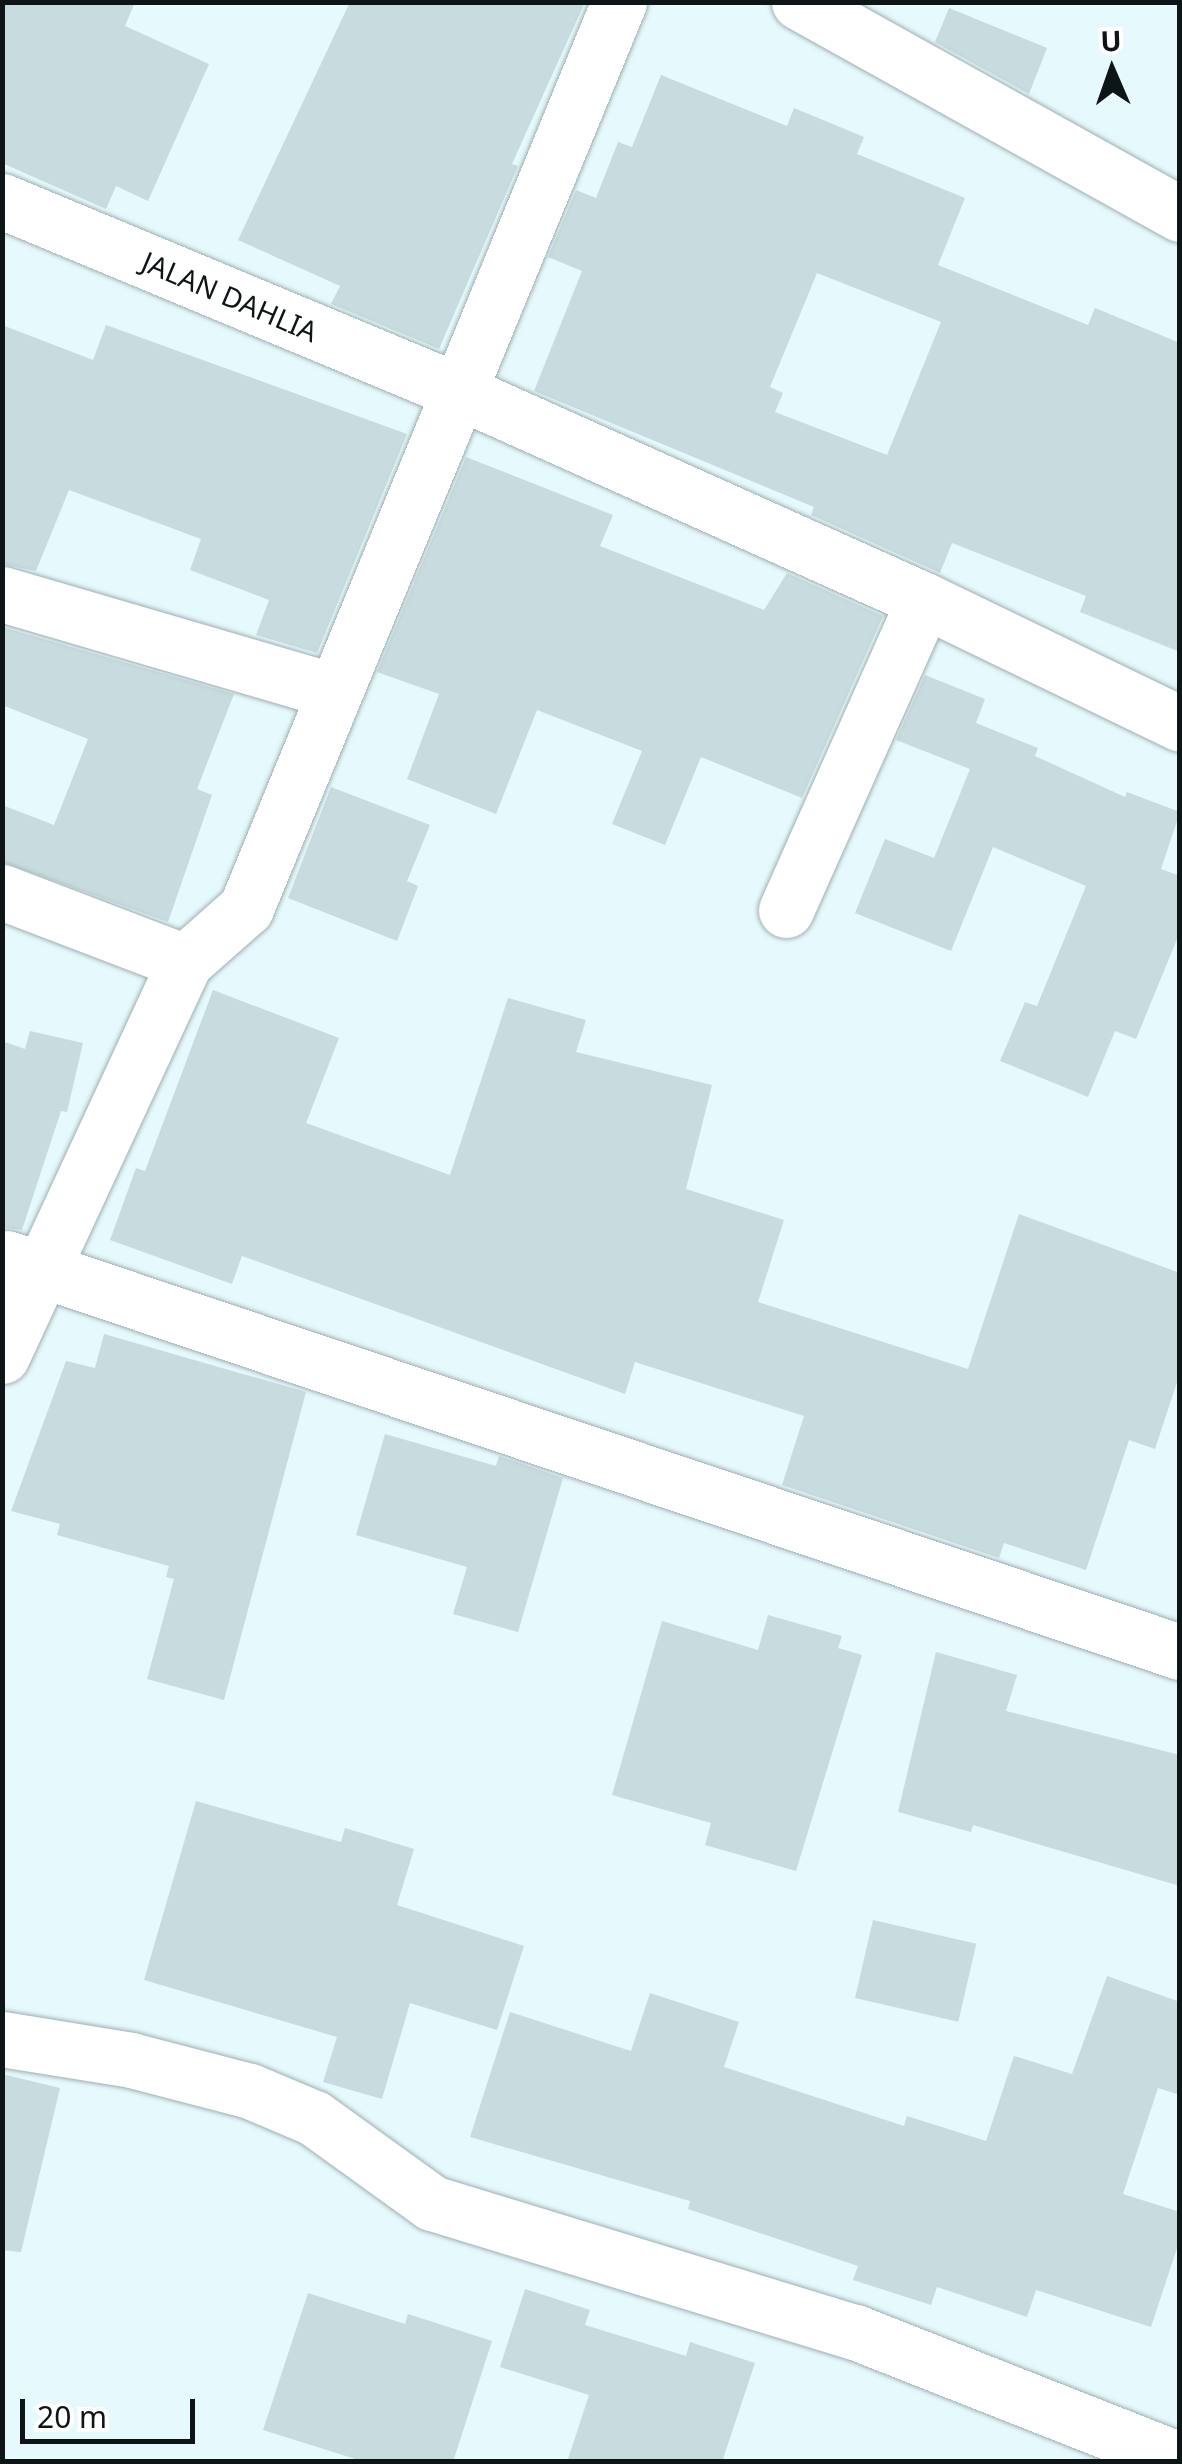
<!DOCTYPE html>
<style>
body{margin:0}
#map{position:relative;width:1182px;height:2464px;overflow:hidden;background:#e6f9fd;font-family:"Noto Sans",sans-serif}
div>[style]{position:absolute}
.building>*{inset:0;background:#c8dbdf;transform-origin:0 0}
.roads{filter:drop-shadow(0 0 2px #9dafb2) drop-shadow(0 0 2px #9dafb2)}
.minor>*{height:55px;margin:-27.5px;padding:0 27.5px;transform-origin:27.5px;border-radius:27.5px;background:#fff}
span{translate:-50% -50%;white-space:nowrap;text-align:center;line-height:1.15;-webkit-text-stroke:10px #fff;paint-order:stroke}
.street-label{font-size:28px;color:#0e1516}
.frame{position:absolute;inset:0;border:5px solid #0e1516;pointer-events:none}
.north{position:absolute;left:1062px;top:20px;width:100px;height:100px;-webkit-text-stroke:8px #fff;paint-order:stroke;rotate:358deg;font-size:28px;font-weight:700;line-height:40px;text-align:center;color:#0e1516}
.north::after{content:'';display:block;margin:auto;width:35px;height:45px;background:#0e1516;clip-path:polygon(50% 0,100% 100%,50% 72%,0 100%)}
.scale{position:absolute;left:20px;top:2399px;width:175px;height:45px;box-sizing:border-box;border:5px solid #0e1516;border-top:0;padding-left:12px;font-size:30px;line-height:35px;white-space:nowrap;color:#0e1516;-webkit-text-stroke:8px #fff;paint-order:stroke}
</style>
<div id="map">
<div class="building">
<div style="clip-path:polygon(2px 2px,135px 2px,125px 26px,209px 64px,148px 201px,116px 186px,106px 209px,2px 163px)"></div>
<div style="clip-path:polygon(350px 2px,585px 2px,512px 164px,518px 166px,439px 349px,331px 304px,340px 286px,238px 240px)"></div>
<div style="clip-path:polygon(949px 8px,1047px 48px,1029px 94px,935px 42px)"></div>
<div style="clip-path:polygon(evenodd,661px 75px,787px 126px,794px 108px,864px 137px,857px 154px,965px 198px,938px 265px,1088px 325px,1095px 308px,1180px 343px,1180px 652px,1080px 612px,1086px 596px,952px 543px,940px 573px,811px 515px,814px 507px,534px 391px,582px 271px,548px 257px,576px 190px,596px 198px,618px 142px,632px 147px,661px 75px,817px 273px,941px 322px,887px 455px,775px 412px,783px 393px,770px 387px,817px 273px)"></div>
<div style="clip-path:polygon(2px 325px,93px 360px,106px 325px,407px 434px,317px 653px,256px 635px,269px 600px,190px 570px,201px 539px,69px 490px,36px 571px,2px 564px)"></div>
<div style="clip-path:polygon(466px 457px,613px 515px,600px 546px,764px 610px,787px 573px,883px 616px,802px 798px,701px 757px,665px 845px,612px 824px,642px 751px,537px 710px,496px 814px,407px 779px,439px 694px,377px 672px)"></div>
<div style="clip-path:polygon(2px 627px,234px 694px,197px 789px,212px 795px,168px 922px,2px 862px,2px 805px,54px 825px,88px 739px,2px 705px)"></div>
<div style="clip-path:polygon(925px 675px,985px 699px,976px 723px,1038px 748px,1035px 756px,1125px 797px,1127px 792px,1180px 812px,1161px 869px,1180px 876px,1180px 932px,1136px 1039px,1115px 1031px,1088px 1097px,1000px 1061px,1025px 1002px,1037px 1006px,1086px 886px,993px 847px,951px 951px,855px 913px,885px 839px,934px 858px,970px 769px,896px 740px)"></div>
<div style="clip-path:polygon(331px 787px,430px 825px,407px 881px,418px 886px,397px 941px,288px 898px)"></div>
<div style="clip-path:polygon(213px 990px,339px 1038px,306px 1123px,450px 1175px,508px 998px,586px 1020px,576px 1052px,712px 1085px,686px 1189px,784px 1220px,758px 1302px,968px 1369px,1019px 1214px,1180px 1273px,1180px 1373px,1155px 1449px,1129px 1440px,1086px 1570px,1004px 1543px,999px 1558px,782px 1485px,804px 1416px,635px 1362px,625px 1394px,242px 1256px,232px 1284px,110px 1240px,136px 1168px,145px 1171px)"></div>
<div style="clip-path:polygon(30px 1031px,83px 1043px,67px 1112px,61px 1111px,22px 1230px,2px 1227px,2px 1041px,25px 1049px)"></div>
<div style="clip-path:polygon(104px 1334px,306px 1392px,224px 1700px,147px 1679px,174px 1579px,166px 1577px,169px 1566px,57px 1535px,60px 1524px,11px 1511px,66px 1361px,95px 1368px)"></div>
<div style="clip-path:polygon(385px 1434px,496px 1466px,499px 1456px,563px 1478px,518px 1632px,453px 1614px,467px 1567px,356px 1535px)"></div>
<div style="clip-path:polygon(768px 1615px,842px 1636px,838px 1648px,862px 1655px,796px 1871px,705px 1845px,711px 1823px,612px 1795px,662px 1621px,758px 1650px)"></div>
<div style="clip-path:polygon(936px 1652px,1017px 1675px,1006px 1711px,1180px 1755px,1180px 1886px,973px 1825px,971px 1832px,898px 1812px)"></div>
<div style="clip-path:polygon(196px 1801px,341px 1842px,345px 1828px,414px 1849px,397px 1905px,524px 1946px,497px 2030px,410px 2003px,382px 2099px,323px 2082px,337px 2037px,144px 1980px)"></div>
<div style="left:873px;top:1920px;width:106px;height:80px;rotate:13deg"></div>
<div style="clip-path:polygon(1107px 1976px,1180px 2002px,1180px 2095px,1158px 2088px,1123px 2194px,1180px 2212px,1180px 2239px,1151px 2327px,1036px 2290px,1027px 2317px,937px 2287px,931px 2305px,853px 2280px,858px 2266px,688px 2209px,690px 2201px,470px 2137px,510px 2012px,631px 2051px,650px 1993px,739px 2022px,724px 2067px,904px 2126px,907px 2116px,986px 2141px,1014px 2056px,1072px 2074px)"></div>
<div style="clip-path:polygon(2px 2074px,60px 2088px,21px 2252px,2px 2250px)"></div>
<div style="clip-path:polygon(525px 2289px,590px 2310px,585px 2325px,686px 2356px,690px 2342px,755px 2363px,722px 2462px,567px 2462px,589px 2395px,500px 2367px)"></div>
<div style="clip-path:polygon(308px 2293px,405px 2324px,408px 2314px,492px 2341px,453px 2462px,365px 2462px,263px 2430px)"></div>
</div>
<div class="roads">
<div class="minor">
<div style="left:799px;top:2px;width:436px;rotate:29.1deg"></div>
<div style="left:2px;top:201px;width:494px;rotate:22.6deg"></div>
<div style="left:458px;top:391px;width:511px;rotate:24.16deg"></div>
<div style="left:924px;top:600px;width:284px;rotate:25.8deg"></div>
<div style="left:2px;top:594px;width:343px;rotate:16.3deg"></div>
<div style="left:2px;top:892px;width:196px;rotate:20.9deg"></div>
<div style="left:786px;top:910px;width:339px;rotate:-66deg"></div>
<div style="left:7px;top:1258px;width:1237px;rotate:18.57deg"></div>
<div style="left:2px;top:1356px;width:434px;rotate:-65.1deg"></div>
<div style="left:185px;top:962px;width:81px;rotate:-41.5deg"></div>
<div style="left:246px;top:908px;width:980px;rotate:-67.62deg"></div>
<div style="left:2px;top:2039px;width:131px;rotate:9.2deg"></div>
<div style="left:131px;top:2060px;width:123px;rotate:14.6deg"></div>
<div style="left:250px;top:2091px;width:69px;rotate:22.9deg"></div>
<div style="left:314px;top:2118px;width:145px;rotate:35.8deg"></div>
<div style="left:432px;top:2203px;width:442px;rotate:17deg"></div>
<div style="left:855px;top:2332px;width:349px;rotate:21.5deg"></div>
</div>
</div>
<div class="street-label">
<span style="left:230px;top:296px;rotate:23deg">JALAN DAHLIA</span>
</div>
<div class="frame"></div>
<div class="north">U</div>
<div class="scale">20 m</div>
</div>
